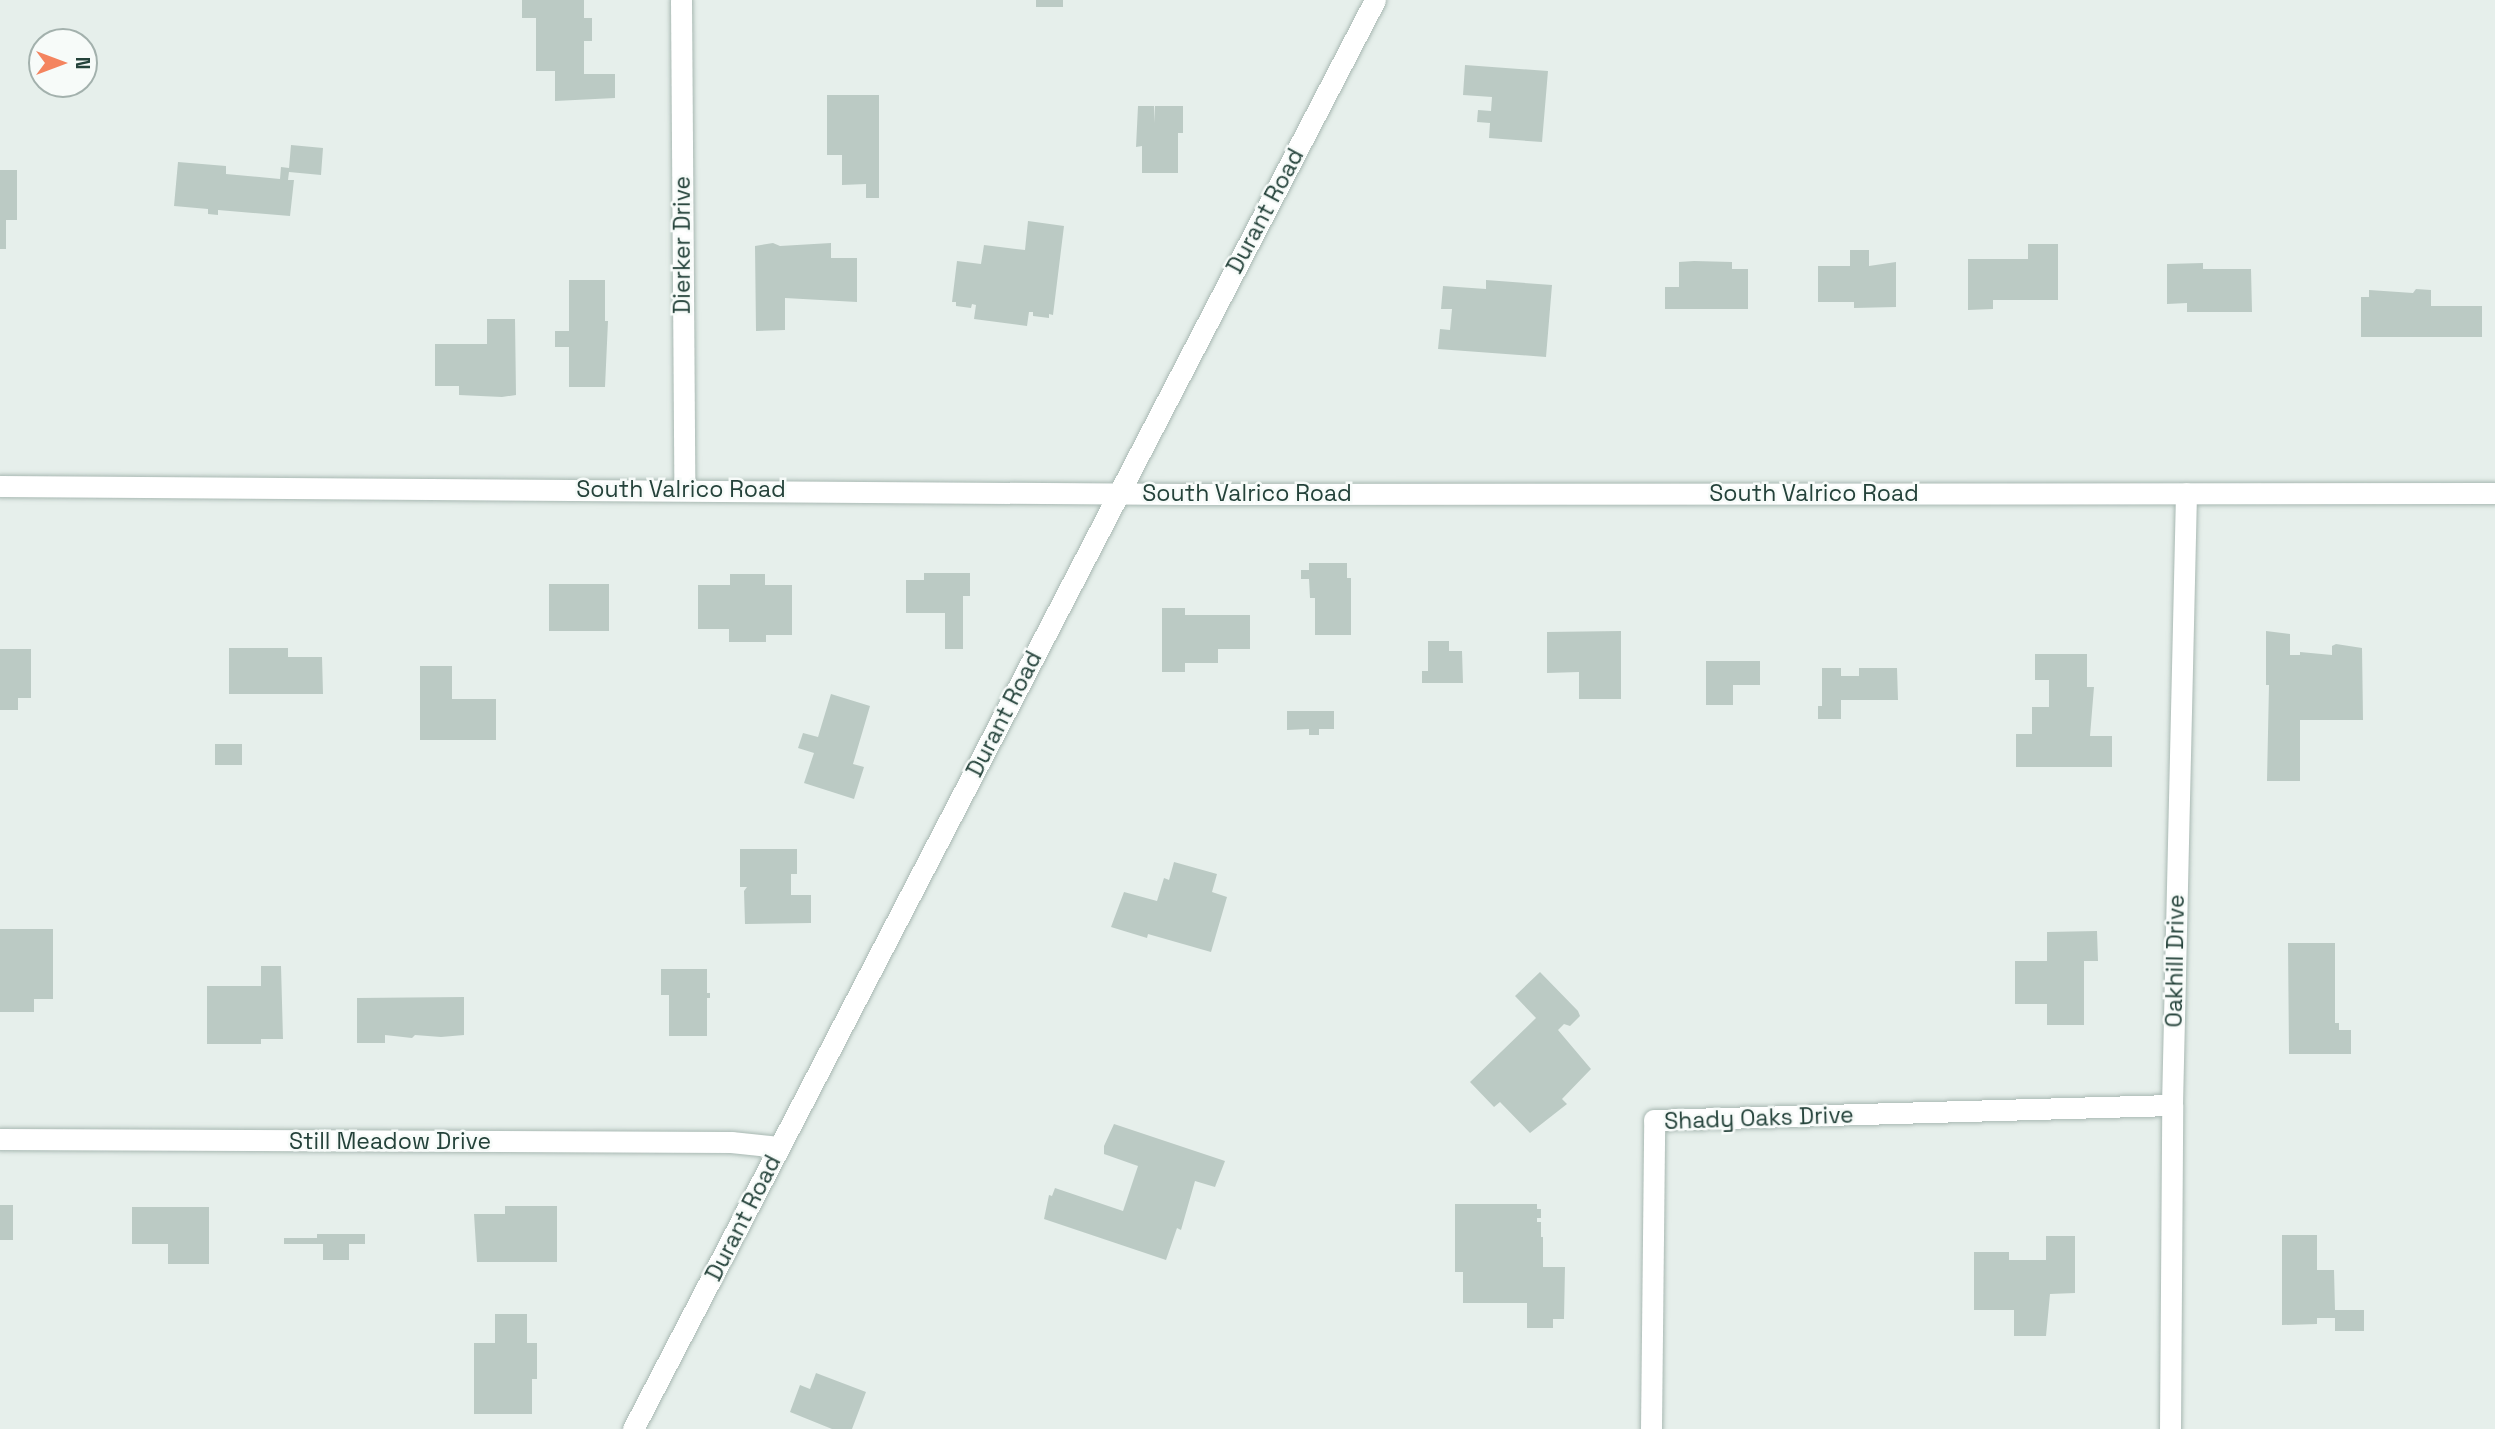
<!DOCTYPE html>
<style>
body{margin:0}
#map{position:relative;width:2495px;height:1429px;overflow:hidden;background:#e6efeb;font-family:"Space Grotesk",sans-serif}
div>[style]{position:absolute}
.building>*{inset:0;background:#bbcac4;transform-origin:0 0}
.roads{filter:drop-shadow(0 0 2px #a8b8b2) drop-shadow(0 0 2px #a8b8b2)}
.minor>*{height:21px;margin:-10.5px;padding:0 10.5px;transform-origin:10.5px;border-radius:10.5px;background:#fff}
.tertiary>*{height:21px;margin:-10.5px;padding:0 10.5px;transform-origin:10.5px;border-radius:10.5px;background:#fff}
span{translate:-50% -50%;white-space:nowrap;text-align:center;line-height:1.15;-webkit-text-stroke:5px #f7fbf9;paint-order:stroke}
.street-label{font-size:23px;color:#24423a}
.north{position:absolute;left:28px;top:28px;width:70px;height:70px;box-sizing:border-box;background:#f7fbf9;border:2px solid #a3b1ad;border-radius:50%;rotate:90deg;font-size:19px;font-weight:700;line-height:28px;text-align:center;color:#24423a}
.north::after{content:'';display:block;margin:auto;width:24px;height:32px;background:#f4845f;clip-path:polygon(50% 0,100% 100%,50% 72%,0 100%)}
</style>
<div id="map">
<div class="building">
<div style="clip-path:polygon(522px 0,584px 0,584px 18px,592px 18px,592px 41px,584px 41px,584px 74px,615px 74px,615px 98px,555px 101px,555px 71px,536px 71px,536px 18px,522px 18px)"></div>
<div style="left:1036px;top:0;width:27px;height:7px"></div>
<div style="clip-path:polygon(1465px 65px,1548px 71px,1542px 142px,1489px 138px,1490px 123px,1477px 122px,1478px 110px,1491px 111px,1492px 97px,1463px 95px)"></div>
<div style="clip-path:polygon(827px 95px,879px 95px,879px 198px,866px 198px,866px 184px,842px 185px,842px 155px,827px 155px)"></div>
<div style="clip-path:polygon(1138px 106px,1154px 106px,1154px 123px,1155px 106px,1183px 106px,1183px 133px,1178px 133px,1178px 173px,1142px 173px,1142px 146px,1136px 147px)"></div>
<div style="clip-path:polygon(291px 145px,323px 148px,321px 175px,289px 172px,288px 180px,294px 180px,290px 216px,218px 210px,218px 215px,208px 214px,208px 209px,174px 206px,178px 162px,226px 166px,226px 174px,280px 179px,281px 167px,289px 168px)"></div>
<div style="clip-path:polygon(0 170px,17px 170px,17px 220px,6px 220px,6px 249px,0 249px)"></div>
<div style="clip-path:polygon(1028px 221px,1064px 226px,1053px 315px,1049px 314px,1049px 318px,1033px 316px,1033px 312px,1029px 312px,1027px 326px,974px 319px,976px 305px,972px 304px,971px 308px,956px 306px,956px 302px,952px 302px,957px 261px,981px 264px,984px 245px,1025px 250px)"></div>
<div style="clip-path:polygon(773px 243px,780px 246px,831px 243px,831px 258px,857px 258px,857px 302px,785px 298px,785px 330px,756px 331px,755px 246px)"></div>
<div style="clip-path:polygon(2028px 244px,2058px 244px,2058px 300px,1993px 300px,1993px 309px,1968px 310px,1968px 259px,2028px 259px)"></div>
<div style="clip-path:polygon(1850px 250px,1869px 250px,1869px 266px,1896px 262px,1896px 307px,1854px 308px,1854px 302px,1818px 302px,1818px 266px,1850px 266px)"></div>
<div style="clip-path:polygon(1694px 261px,1732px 262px,1732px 269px,1748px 269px,1748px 309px,1665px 309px,1665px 287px,1679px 287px,1679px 262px)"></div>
<div style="clip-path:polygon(2203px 263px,2203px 269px,2251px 269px,2252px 312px,2187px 312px,2187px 303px,2167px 304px,2167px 264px)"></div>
<div style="clip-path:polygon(569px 280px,605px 280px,605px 321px,608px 321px,605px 387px,569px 387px,569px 347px,555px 347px,555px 331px,569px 331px)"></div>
<div style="clip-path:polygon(1486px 280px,1552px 285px,1546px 357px,1438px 349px,1440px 329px,1450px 330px,1452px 309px,1441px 309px,1443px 286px,1486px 289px)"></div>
<div style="clip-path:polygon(2416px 289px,2431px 290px,2431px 306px,2482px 306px,2482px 337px,2361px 337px,2361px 297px,2369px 297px,2369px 290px,2413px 293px)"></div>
<div style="clip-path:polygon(487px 319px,515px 319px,516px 395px,502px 397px,459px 395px,459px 386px,435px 386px,435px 344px,487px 344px)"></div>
<div style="clip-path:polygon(1309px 563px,1347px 563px,1347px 578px,1351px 578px,1351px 635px,1315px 635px,1315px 598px,1310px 598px,1309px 579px,1301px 579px,1301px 570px,1309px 570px)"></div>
<div style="clip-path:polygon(924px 573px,970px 573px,970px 596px,963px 596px,963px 649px,945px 649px,945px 613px,906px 613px,906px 580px,924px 580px)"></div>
<div style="clip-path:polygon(730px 574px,765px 574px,765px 585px,792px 585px,792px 635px,766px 635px,766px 642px,729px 642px,729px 629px,698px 629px,698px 585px,730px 585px)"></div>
<div style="left:549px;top:584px;width:60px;height:47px"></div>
<div style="clip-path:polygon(1162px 608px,1185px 608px,1185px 615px,1250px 615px,1250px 649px,1218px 649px,1218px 663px,1185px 663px,1185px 672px,1162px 672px)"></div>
<div style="clip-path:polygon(1621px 631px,1621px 699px,1579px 699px,1579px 672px,1547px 673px,1547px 632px)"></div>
<div style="clip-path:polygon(2266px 631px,2290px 634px,2290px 655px,2300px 655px,2300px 652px,2332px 655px,2332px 646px,2336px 644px,2362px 648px,2363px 720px,2300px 720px,2300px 781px,2267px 781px,2269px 685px,2266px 685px)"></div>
<div style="clip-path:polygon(1428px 641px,1449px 641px,1449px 651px,1462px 651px,1463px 683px,1422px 683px,1422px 671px,1428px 671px)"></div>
<div style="clip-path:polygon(229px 648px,288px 648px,288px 657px,322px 657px,323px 694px,229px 694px)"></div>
<div style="clip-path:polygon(0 649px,31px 649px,31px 698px,18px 698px,18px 710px,0 710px)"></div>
<div style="clip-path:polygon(2035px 654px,2087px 654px,2087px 687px,2094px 687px,2090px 736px,2112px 736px,2112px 767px,2016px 767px,2016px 734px,2032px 734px,2032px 707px,2049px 707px,2049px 680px,2035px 680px)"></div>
<div style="clip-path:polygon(1706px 661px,1760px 661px,1760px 685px,1733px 685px,1733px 705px,1706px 705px)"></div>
<div style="clip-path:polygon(420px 666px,452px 666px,452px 699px,496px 699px,496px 740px,420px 740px)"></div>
<div style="clip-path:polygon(1822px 668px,1841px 668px,1841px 676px,1859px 676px,1859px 668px,1897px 668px,1898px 700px,1841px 700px,1841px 719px,1818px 719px,1818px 706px,1822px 706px)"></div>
<div style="clip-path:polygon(831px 694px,870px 706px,853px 764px,864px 767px,854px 799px,804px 783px,814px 753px,798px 748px,803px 733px,818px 737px)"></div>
<div style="clip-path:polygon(1287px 711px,1334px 711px,1334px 729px,1319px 729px,1319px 735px,1309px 735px,1309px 729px,1287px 730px)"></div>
<div style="left:215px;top:744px;width:27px;height:21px"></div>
<div style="clip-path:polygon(740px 849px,797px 849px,797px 874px,791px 874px,791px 895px,811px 895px,811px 923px,745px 924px,744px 891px,747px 887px,740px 887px)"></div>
<div style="clip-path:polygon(1174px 862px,1217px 874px,1212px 892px,1227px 897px,1211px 952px,1148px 934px,1147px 938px,1111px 927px,1124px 892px,1157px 901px,1164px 878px,1169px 880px)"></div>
<div style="clip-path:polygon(0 929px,53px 929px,53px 999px,34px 999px,34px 1012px,0 1012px)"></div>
<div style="clip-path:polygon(2097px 931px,2098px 961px,2084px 961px,2084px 1025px,2047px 1025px,2047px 1004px,2015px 1004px,2015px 961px,2047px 961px,2047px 932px)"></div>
<div style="clip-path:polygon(2288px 943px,2335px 943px,2335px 1023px,2339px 1023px,2339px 1030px,2351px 1030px,2351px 1054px,2289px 1054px)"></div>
<div style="clip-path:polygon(261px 966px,281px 966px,283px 1039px,261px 1039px,261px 1044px,207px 1044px,207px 986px,261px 986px)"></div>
<div style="clip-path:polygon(661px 969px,707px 969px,707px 993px,710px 993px,710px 998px,707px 998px,707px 1036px,669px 1036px,669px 995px,661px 995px)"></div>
<div style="clip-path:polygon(1540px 972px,1578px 1011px,1580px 1016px,1570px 1026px,1564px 1024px,1558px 1030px,1591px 1069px,1562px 1099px,1567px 1104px,1530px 1133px,1500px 1102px,1494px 1107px,1470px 1082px,1536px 1018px,1515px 996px)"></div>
<div style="clip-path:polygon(464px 997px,464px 1035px,441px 1037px,415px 1035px,412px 1038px,385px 1035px,385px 1043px,357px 1043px,357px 998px)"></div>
<div style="clip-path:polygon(1114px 1124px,1225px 1161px,1215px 1187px,1195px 1181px,1181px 1230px,1177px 1228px,1166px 1260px,1044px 1219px,1049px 1195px,1052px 1196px,1055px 1188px,1123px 1211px,1138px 1166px,1104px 1154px,1104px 1146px)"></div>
<div style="clip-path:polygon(1455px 1204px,1537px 1204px,1537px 1209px,1541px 1209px,1541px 1218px,1537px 1218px,1537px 1222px,1541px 1222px,1541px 1237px,1543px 1237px,1543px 1267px,1565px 1267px,1564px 1319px,1553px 1319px,1553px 1328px,1527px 1328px,1527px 1303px,1463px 1303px,1463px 1272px,1455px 1272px)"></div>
<div style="left:0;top:1205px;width:13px;height:35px"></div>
<div style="clip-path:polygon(505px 1206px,557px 1206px,557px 1262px,477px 1262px,474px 1214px,505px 1214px)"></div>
<div style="clip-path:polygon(132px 1207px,209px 1207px,209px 1264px,168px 1264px,168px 1244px,132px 1244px)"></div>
<div style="clip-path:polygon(317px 1234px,365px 1234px,365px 1244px,349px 1244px,349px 1260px,323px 1260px,323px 1244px,284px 1244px,284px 1238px,317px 1238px)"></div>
<div style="clip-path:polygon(2282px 1235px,2317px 1235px,2317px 1270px,2334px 1270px,2335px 1310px,2364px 1310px,2364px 1331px,2335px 1331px,2335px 1318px,2317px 1318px,2317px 1324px,2282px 1325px)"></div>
<div style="clip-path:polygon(2046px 1236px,2075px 1236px,2075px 1293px,2050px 1294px,2046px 1336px,2014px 1336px,2014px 1310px,1974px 1310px,1974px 1252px,2009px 1252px,2009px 1260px,2046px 1260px)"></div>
<div style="clip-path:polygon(495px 1314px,527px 1314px,527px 1343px,537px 1343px,537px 1379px,532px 1379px,532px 1414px,474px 1414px,474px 1343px,495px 1343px)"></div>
<div style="clip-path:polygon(816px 1373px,866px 1392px,852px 1429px,832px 1429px,790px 1412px,800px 1385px,810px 1389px)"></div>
</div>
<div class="roads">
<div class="minor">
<div style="left:681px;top:0;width:489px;rotate:89.6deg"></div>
<div style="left:0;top:1139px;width:731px;rotate:0.24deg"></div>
<div style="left:731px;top:1142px;width:48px;rotate:5.9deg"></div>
<div style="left:1651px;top:1429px;width:309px;rotate:-89.4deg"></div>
<div style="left:1654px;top:1120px;width:518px;rotate:-1.66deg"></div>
<div style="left:2170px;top:1429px;width:324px;rotate:-89.6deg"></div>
<div style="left:2172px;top:1105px;width:612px;rotate:-88.69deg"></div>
</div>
<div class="tertiary">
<div style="left:0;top:486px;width:1187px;rotate:0.39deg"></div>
<div style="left:1187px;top:494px;width:1308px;rotate:-0.04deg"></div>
<div style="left:633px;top:1429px;width:1610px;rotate:-62.56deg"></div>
</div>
</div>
<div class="street-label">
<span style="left:1265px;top:211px;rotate:-62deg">Durant Road</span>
<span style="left:682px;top:245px;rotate:-90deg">Dierker Drive</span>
<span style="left:681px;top:489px">South Valrico Road</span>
<span style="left:1247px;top:493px">South Valrico Road</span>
<span style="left:1814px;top:493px">South Valrico Road</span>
<span style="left:1004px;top:714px;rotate:-63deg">Durant Road</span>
<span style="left:2175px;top:961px;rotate:-89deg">Oakhill Drive</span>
<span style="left:1759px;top:1118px;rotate:-2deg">Shady Oaks Drive</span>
<span style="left:390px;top:1141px">Still Meadow Drive</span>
<span style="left:743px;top:1218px;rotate:-63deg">Durant Road</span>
</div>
<div class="north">N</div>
</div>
